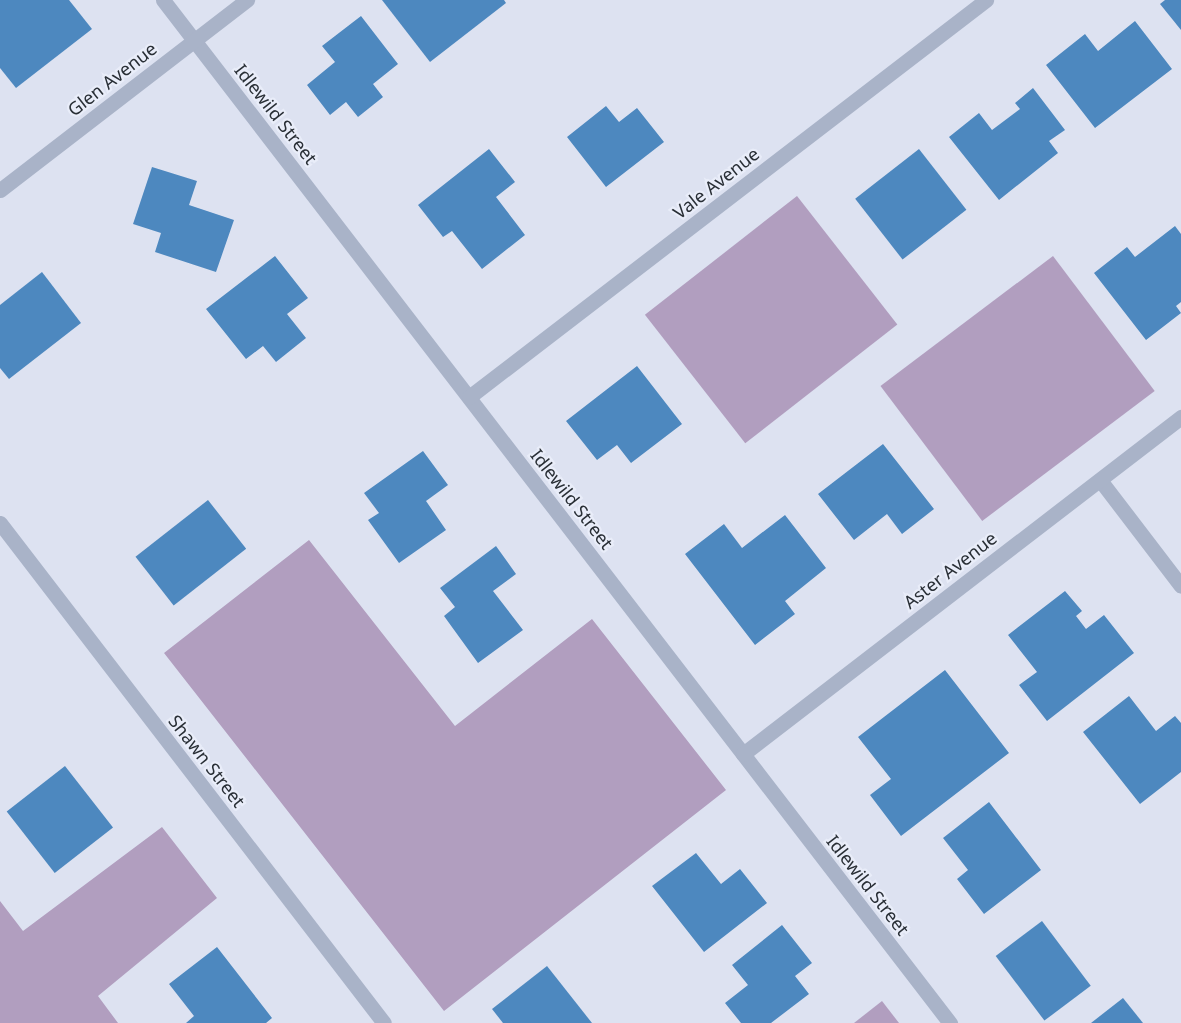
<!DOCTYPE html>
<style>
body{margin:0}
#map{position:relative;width:1181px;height:1023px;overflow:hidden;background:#dde2f1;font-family:"Noto Sans",sans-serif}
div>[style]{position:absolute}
.green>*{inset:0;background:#b19ebf;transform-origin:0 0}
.building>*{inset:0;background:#4d88bf;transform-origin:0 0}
.minor>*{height:15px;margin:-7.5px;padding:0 7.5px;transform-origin:7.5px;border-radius:7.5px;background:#a9b3c8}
span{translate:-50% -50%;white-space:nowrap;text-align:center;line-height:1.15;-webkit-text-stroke:4.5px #e9edf9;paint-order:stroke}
.street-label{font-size:18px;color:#292f36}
</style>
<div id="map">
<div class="green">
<div style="left:797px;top:196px;width:163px;height:193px;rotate:52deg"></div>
<div style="left:1053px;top:256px;width:169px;height:216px;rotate:53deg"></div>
<div style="clip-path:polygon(309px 540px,455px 726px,592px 619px,726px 790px,444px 1011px,164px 653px)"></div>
<div style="clip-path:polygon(162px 827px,217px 898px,98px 996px,118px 1023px,0 1023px,0 901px,23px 931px)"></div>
<div style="clip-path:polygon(882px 1001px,899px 1023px,854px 1023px)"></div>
</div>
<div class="building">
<div style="clip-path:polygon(0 0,69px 0,92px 29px,16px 88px,0 68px)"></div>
<div style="clip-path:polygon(382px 0,504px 0,506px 3px,430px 62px)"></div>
<div style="clip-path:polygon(1165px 0,1181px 0,1181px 30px,1160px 4px)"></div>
<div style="clip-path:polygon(361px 16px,398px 64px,373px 84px,383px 97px,358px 117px,346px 102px,330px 115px,307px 85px,335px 62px,322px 46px)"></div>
<div style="clip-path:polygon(1135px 21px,1172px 69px,1095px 128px,1046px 65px,1085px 34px,1098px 51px)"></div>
<div style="clip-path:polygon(1033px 88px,1065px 130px,1049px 141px,1058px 153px,999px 200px,949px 137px,979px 113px,992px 130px,1020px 109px,1015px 103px)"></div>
<div style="clip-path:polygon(606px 106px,619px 122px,637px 108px,664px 142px,606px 187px,567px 137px)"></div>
<div style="clip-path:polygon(489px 149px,515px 182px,496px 197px,525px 235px,482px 269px,452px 231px,443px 237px,418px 205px)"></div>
<div style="left:919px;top:149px;width:77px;height:81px;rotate:52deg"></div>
<div style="clip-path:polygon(152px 167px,197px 181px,189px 205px,234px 220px,216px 272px,155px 252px,161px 233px,133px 224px)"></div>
<div style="clip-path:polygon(1175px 226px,1181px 234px,1181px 302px,1176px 306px,1181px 313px,1146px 340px,1094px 273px,1127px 247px,1135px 257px)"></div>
<div style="clip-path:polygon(275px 256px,308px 298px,287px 314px,306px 338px,276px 362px,263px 346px,246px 359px,206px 309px)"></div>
<div style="clip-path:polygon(42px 272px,81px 323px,9px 379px,0 368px,0 305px)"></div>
<div style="clip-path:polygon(637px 366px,682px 424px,631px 463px,617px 445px,597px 460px,566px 421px)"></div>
<div style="clip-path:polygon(883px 444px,934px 509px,902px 534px,887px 514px,854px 540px,818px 494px)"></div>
<div style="clip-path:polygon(423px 451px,448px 485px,426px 501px,446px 530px,399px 563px,368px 520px,379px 513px,364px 493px)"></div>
<div style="left:208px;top:500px;width:62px;height:92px;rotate:52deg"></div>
<div style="clip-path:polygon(785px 515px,826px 568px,785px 601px,795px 614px,755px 645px,685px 554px,724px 524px,742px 548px)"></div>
<div style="clip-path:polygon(496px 546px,516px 574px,493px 591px,523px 630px,478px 663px,444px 616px,455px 607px,440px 588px)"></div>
<div style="clip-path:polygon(1065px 591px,1082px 611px,1076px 616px,1086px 629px,1104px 615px,1134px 653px,1047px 721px,1019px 685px,1037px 672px,1008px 635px)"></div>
<div style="clip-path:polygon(945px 670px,1009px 753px,901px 836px,870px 795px,891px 779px,858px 737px)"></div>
<div style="clip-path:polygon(1129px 696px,1156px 731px,1175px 716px,1181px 723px,1181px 772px,1140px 804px,1083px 732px)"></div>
<div style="left:65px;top:766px;width:78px;height:74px;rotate:52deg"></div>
<div style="clip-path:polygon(989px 802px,1041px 870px,984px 914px,957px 879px,968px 870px,943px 838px)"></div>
<div style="clip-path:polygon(696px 853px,721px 884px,740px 869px,767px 903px,704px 952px,652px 886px)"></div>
<div style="left:1042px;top:921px;width:81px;height:58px;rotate:53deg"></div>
<div style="clip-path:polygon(782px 925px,812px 963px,795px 976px,809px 994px,771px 1023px,741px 1023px,725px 1003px,748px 985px,732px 965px)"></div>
<div style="clip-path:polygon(217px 947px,272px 1018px,266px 1023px,186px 1023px,194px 1016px,169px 984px)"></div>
<div style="clip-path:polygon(547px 966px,592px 1023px,503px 1023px,492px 1009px)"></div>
<div style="clip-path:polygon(1123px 998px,1143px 1023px,1091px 1023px)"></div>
</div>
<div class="minor">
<div style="left:163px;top:0;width:1291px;rotate:52.43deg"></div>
<div style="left:0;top:190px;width:312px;rotate:-37.6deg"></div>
<div style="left:469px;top:397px;width:652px;rotate:-37.52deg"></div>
<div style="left:1100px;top:480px;width:133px;rotate:52.6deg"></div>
<div style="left:0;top:523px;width:630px;rotate:52.48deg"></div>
<div style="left:743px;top:754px;width:553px;rotate:-37.57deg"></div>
</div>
<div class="street-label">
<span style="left:112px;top:79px;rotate:-38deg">Glen Avenue</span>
<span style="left:276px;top:114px;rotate:52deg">Idlewild Street</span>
<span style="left:716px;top:183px;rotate:-38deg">Vale Avenue</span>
<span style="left:572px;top:499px;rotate:52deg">Idlewild Street</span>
<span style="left:950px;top:570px;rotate:-38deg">Aster Avenue</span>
<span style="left:207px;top:761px;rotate:52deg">Shawn Street</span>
<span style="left:868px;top:885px;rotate:52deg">Idlewild Street</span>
</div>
</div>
